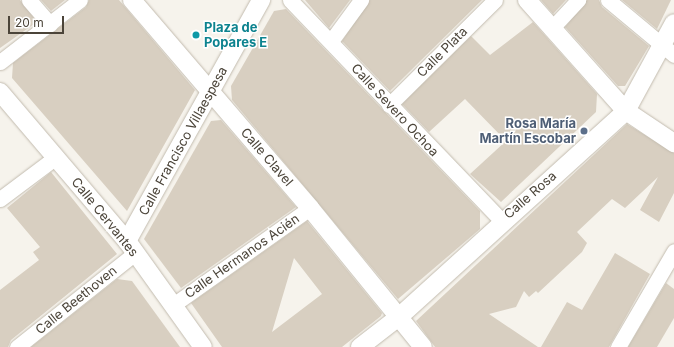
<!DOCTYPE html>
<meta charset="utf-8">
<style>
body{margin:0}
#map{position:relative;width:674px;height:347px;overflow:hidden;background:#f6f3ec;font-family:Inter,sans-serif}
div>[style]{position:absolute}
.building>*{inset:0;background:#d8cfc1}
.roads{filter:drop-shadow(0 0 1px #c2bbae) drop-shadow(0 0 1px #c2bbae)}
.minor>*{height:15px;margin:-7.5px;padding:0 7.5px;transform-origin:7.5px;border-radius:7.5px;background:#fff}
.tertiary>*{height:18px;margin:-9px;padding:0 9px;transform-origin:9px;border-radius:9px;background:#fff}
.dots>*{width:11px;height:11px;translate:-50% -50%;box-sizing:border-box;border:2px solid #fff;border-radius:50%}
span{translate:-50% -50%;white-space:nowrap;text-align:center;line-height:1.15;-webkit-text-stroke:3px #fff;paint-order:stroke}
.culture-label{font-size:13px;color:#0d838f;font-weight:700}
.left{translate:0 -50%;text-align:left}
.street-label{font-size:13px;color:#4b4439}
.service-label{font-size:13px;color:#4e5e75;font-weight:700}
.right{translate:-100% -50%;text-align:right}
.scale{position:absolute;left:8px;top:16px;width:56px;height:18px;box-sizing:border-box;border:2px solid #4b4439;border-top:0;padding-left:5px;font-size:12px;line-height:14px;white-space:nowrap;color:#4b4439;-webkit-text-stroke:3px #fff;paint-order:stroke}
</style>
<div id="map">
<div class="building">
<div style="clip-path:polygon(0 0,20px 0,37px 22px,0 48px)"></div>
<div style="clip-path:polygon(41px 0,65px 0,51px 11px)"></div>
<div style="clip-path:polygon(89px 0,119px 0,195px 90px,127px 211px,12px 78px,13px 63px,86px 7px)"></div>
<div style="clip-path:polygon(305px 0,350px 0,329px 28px)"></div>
<div style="clip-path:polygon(370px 0,482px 0,390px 91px,342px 41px)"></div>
<div style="clip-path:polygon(541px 0,566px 0,553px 14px)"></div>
<div style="clip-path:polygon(587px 0,599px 0,602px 7px,649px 46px,625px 86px,618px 86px,565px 27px)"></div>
<div style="clip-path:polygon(622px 0,671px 0,657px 29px)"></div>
<div style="clip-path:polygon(286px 9px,480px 211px,480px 229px,398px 299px,232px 100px,231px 86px,274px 11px)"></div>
<div style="clip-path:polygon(533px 22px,597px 94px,596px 112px,501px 202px,470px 174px,506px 141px,465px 99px,429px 132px,402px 104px,471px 36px,490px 55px)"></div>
<div style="clip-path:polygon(221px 120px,296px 207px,181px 288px,144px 239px,211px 121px)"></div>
<div style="clip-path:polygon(627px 124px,674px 153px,674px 193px,659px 222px,640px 210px,658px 177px,625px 208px,612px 199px,577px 232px,587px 243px,582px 252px,538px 293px,536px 291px,529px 297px,524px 291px,516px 307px,489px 314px,538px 347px,435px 347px,416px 321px)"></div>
<div style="clip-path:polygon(51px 172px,117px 254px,11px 340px,8px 347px,0 347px,0 290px,39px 260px,33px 252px,40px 247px,7px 208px)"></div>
<div style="clip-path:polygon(evenodd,307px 221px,382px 313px,381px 316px,342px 347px,222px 347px,191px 303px,307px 221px,294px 258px,322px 294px,272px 332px,294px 258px)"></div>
<div style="clip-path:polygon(615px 253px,650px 274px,609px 347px,541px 347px,567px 302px,582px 310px)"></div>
<div style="clip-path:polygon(117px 279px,132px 281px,180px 347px,31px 347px)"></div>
<div style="clip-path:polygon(666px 283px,674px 289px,674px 318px,657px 347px,628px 347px)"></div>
</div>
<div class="roads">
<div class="minor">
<div style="left:29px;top:0;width:32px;rotate:49deg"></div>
<div style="left:290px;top:0;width:305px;rotate:46.2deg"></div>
<div style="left:608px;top:0;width:86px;rotate:39.8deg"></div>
<div style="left:551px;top:29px;width:40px;rotate:-47deg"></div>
<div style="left:331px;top:41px;width:51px;rotate:-53.8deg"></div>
<div style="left:0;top:62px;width:101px;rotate:-37.8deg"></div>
<div style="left:389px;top:105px;width:149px;rotate:-44.7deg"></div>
<div style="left:0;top:199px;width:70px;rotate:-36.9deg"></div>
<div style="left:173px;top:305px;width:168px;rotate:-35.3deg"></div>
<div style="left:17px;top:347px;width:151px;rotate:-38.5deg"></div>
<div style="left:618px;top:347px;width:111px;rotate:-59.7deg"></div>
</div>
<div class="tertiary">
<div style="left:132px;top:0;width:274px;rotate:49.4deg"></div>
<div style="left:310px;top:208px;width:179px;rotate:50.9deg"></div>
<div style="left:527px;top:0;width:149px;rotate:48.3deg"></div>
<div style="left:626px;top:111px;width:58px;rotate:33.7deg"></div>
<div style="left:0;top:92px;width:196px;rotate:49.6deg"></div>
<div style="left:127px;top:241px;width:130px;rotate:54.4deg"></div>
<div style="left:127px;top:241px;width:276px;rotate:-60.9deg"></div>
<div style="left:360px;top:347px;width:51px;rotate:-37.8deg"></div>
<div style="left:400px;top:316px;width:305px;rotate:-42.2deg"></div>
<div style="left:626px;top:111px;width:100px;rotate:-61.4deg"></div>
</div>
</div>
<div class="dots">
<div style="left:196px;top:35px;background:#0f9aa8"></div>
<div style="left:584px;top:131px;background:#5c6f8a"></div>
</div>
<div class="culture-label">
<span class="left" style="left:204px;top:35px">Plaza de<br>Popares E</span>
</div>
<div class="street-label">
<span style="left:442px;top:52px;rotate:-45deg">Calle Plata</span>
<span style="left:395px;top:110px;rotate:47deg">Calle Severo Ochoa</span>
<span style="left:183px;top:141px;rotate:-61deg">Calle Francisco Villaespesa</span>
<span style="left:267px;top:157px;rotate:49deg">Calle Clavel</span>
<span style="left:530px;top:195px;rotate:-41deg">Calle Rosa</span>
<span style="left:105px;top:217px;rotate:51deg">Calle Cervantes</span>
<span style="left:242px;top:256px;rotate:-35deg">Calle Hermanos Acién</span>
<span style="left:76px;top:300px;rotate:-39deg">Calle Beethoven</span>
</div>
<div class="service-label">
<span class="right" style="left:576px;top:131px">Rosa María<br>Martín Escobar</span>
</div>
<div class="scale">20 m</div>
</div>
